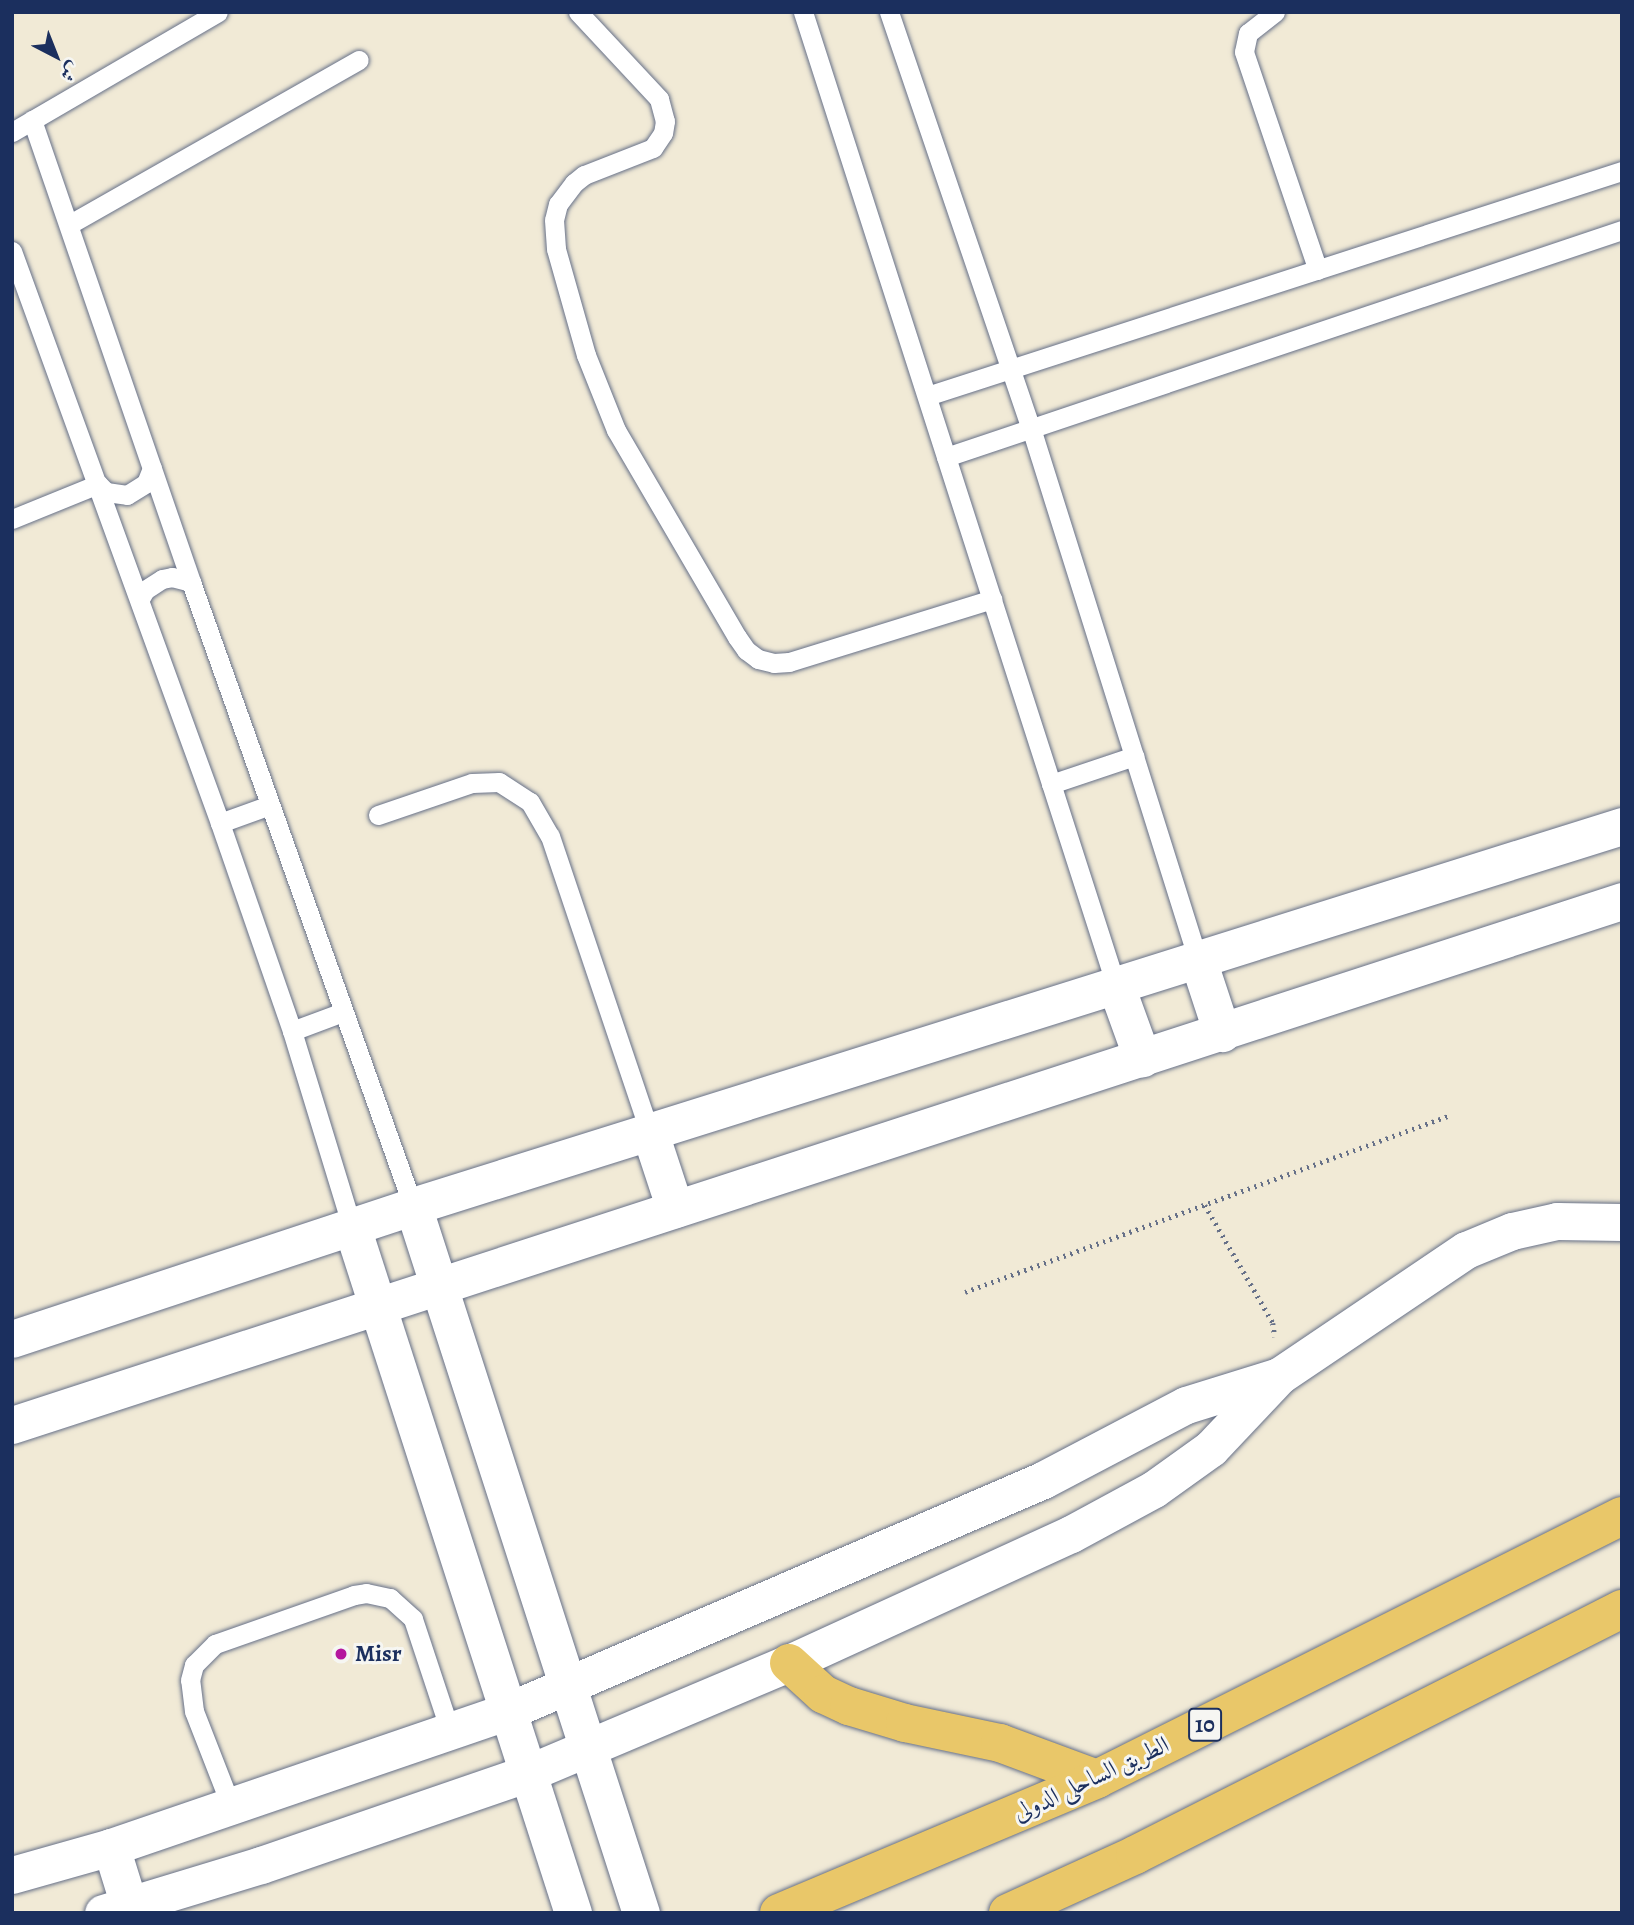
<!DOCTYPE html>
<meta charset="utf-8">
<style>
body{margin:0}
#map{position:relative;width:1634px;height:1925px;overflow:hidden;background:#f1ead6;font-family:Alegreya,Amiri,serif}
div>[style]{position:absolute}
.path>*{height:4.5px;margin-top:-2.25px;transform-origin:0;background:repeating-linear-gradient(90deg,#667088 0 2px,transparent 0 7px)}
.roads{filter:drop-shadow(0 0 2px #667088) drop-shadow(0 0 2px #667088)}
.lane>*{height:19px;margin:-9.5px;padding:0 9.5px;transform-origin:9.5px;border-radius:9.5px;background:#fff}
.street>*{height:37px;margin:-18.5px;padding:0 18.5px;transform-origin:18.5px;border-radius:18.5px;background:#fff}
.highway>*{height:38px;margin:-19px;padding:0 19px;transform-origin:19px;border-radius:19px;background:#e9c769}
.dots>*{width:19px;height:19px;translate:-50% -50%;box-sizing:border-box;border:4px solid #f6f6f2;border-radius:50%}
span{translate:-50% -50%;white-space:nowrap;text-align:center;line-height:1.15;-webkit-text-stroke:6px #f6f6f2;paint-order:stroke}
.shield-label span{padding:2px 5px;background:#f6f6f2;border:2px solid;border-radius:5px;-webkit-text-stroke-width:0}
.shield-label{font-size:23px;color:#1b2f5e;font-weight:700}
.poi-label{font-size:24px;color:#1b2f5e;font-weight:700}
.left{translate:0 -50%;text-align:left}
.street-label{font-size:24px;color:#1b2f5e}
.frame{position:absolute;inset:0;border:14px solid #1b2f5e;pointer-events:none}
.north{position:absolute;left:21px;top:21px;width:70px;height:70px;-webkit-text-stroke:5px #f6f6f2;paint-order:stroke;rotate:138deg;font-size:19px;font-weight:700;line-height:28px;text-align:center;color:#1b2f5e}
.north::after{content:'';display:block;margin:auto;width:24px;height:32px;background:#1b2f5e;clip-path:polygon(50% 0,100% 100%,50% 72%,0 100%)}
</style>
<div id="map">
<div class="path">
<div style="left:1205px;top:1205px;width:136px;rotate:60deg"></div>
<div style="left:1273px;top:1323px;width:14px;rotate:82deg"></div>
<div style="left:965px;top:1292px;width:514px;rotate:-20.02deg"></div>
</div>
<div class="roads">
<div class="lane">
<div style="left:578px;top:12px;width:119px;rotate:47deg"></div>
<div style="left:659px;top:99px;width:23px;rotate:75deg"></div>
<div style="left:665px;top:121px;width:12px;rotate:99deg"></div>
<div style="left:663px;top:133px;width:18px;rotate:124deg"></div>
<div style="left:653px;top:148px;width:74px;rotate:158.6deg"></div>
<div style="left:584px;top:175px;width:13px;rotate:141deg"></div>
<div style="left:574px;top:183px;width:26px;rotate:127deg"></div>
<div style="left:558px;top:204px;width:16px;rotate:104deg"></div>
<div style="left:554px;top:220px;width:29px;rotate:86deg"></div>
<div style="left:556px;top:249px;width:110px;rotate:74.2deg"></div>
<div style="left:586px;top:355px;width:81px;rotate:68.2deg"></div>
<div style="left:616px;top:430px;width:240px;rotate:59.7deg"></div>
<div style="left:737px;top:637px;width:16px;rotate:55deg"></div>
<div style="left:746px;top:650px;width:15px;rotate:37deg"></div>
<div style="left:758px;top:659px;width:16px;rotate:14deg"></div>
<div style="left:774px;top:663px;width:15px;rotate:-4deg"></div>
<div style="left:789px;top:662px;width:213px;rotate:-17.2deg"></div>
<div style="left:803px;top:12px;width:1023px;rotate:72.18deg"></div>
<div style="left:889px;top:12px;width:440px;rotate:71.2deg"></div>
<div style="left:1031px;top:428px;width:558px;rotate:72.57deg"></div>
<div style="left:1275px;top:12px;width:34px;rotate:142deg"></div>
<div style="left:1248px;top:33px;width:19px;rotate:102deg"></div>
<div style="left:1244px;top:52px;width:230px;rotate:71.3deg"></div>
<div style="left:32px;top:120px;width:489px;rotate:71deg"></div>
<div style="left:191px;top:582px;width:662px;rotate:70.42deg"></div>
<div style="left:12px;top:132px;width:238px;rotate:-30.2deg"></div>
<div style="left:70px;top:224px;width:332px;rotate:-29.6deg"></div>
<div style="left:12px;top:251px;width:609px;rotate:70.02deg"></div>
<div style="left:220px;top:823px;width:220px;rotate:70.9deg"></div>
<div style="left:292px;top:1031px;width:205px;rotate:73deg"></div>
<div style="left:927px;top:396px;width:731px;rotate:-17.94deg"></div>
<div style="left:946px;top:457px;width:713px;rotate:-18.56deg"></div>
<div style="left:12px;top:519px;width:93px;rotate:-22.1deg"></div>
<div style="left:98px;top:484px;width:11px;rotate:45deg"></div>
<div style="left:106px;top:492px;width:21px;rotate:8deg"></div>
<div style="left:127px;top:495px;width:22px;rotate:-32deg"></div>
<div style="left:146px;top:483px;width:16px;rotate:-68deg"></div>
<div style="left:140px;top:599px;width:10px;rotate:-61deg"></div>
<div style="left:145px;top:590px;width:20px;rotate:-33deg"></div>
<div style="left:162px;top:579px;width:10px;rotate:-11deg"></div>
<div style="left:172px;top:577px;width:20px;rotate:15deg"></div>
<div style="left:1051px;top:784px;width:88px;rotate:-18.6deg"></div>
<div style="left:378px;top:815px;width:99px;rotate:-18.8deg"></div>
<div style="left:472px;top:783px;width:27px;rotate:-2deg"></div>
<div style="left:499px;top:782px;width:37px;rotate:33deg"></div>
<div style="left:530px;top:802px;width:39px;rotate:60deg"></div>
<div style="left:550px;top:836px;width:313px;rotate:71.4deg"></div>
<div style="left:220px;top:823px;width:53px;rotate:-19.8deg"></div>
<div style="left:292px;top:1031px;width:54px;rotate:-20.4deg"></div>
<div style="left:231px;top:1806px;width:102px;rotate:-111.3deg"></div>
<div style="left:194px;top:1711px;width:31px;rotate:-97deg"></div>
<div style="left:190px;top:1680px;width:16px;rotate:-75deg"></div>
<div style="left:194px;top:1665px;width:30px;rotate:-45deg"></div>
<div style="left:215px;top:1644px;width:147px;rotate:-19.4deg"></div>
<div style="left:354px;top:1595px;width:12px;rotate:-9deg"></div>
<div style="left:366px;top:1593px;width:25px;rotate:12deg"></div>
<div style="left:390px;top:1598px;width:31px;rotate:42deg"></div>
<div style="left:413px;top:1619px;width:118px;rotate:71.7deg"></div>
</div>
<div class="street">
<div style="left:1198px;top:960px;width:77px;rotate:71.8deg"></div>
<div style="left:1116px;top:986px;width:77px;rotate:70.1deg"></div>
<div style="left:650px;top:1133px;width:80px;rotate:71.8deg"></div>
<div style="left:413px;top:1206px;width:743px;rotate:72.13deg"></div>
<div style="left:352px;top:1227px;width:721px;rotate:72.14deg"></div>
<div style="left:12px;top:1339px;width:422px;rotate:-18.3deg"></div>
<div style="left:413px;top:1206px;width:1267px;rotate:-17.45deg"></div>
<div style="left:12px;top:1425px;width:1693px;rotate:-18.03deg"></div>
<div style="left:111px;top:1847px;width:61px;rotate:72.8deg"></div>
<div style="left:12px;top:1875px;width:103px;rotate:-15.8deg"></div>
<div style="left:111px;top:1847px;width:420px;rotate:-18.9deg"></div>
<div style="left:508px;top:1711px;width:583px;rotate:-23.35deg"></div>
<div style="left:1043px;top:1480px;width:161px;rotate:-27.7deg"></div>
<div style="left:1186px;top:1405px;width:97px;rotate:-17.3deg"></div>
<div style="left:103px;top:1913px;width:165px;rotate:-16.9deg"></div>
<div style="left:261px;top:1865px;width:282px;rotate:-19deg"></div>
<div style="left:528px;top:1773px;width:283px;rotate:-22.9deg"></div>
<div style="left:789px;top:1663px;width:310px;rotate:-24.6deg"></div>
<div style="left:1071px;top:1534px;width:94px;rotate:-28.5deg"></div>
<div style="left:1154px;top:1489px;width:70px;rotate:-35.7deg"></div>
<div style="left:1211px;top:1448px;width:99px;rotate:-46.6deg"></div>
<div style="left:1279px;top:1376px;width:225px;rotate:-34deg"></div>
<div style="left:1466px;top:1250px;width:50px;rotate:-22.4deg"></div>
<div style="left:1512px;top:1231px;width:46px;rotate:-12.5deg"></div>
<div style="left:1557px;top:1221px;width:65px;rotate:0.9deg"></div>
</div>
<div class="highway">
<div style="left:789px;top:1663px;width:46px;rotate:42.4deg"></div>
<div style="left:823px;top:1694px;width:29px;rotate:25deg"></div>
<div style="left:849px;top:1706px;width:59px;rotate:16.9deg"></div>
<div style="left:905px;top:1723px;width:97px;rotate:11.9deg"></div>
<div style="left:1000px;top:1743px;width:103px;rotate:20.4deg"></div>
<div style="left:779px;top:1913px;width:345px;rotate:-22.8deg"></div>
<div style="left:1097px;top:1779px;width:587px;rotate:-26.61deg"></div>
<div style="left:1008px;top:1913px;width:140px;rotate:-24.5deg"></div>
<div style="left:1135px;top:1855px;width:546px;rotate:-26.8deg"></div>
</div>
</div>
<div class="dots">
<div style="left:341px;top:1654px;background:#b5179e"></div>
</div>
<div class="shield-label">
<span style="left:1205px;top:1725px">10</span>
</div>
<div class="poi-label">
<span class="left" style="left:355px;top:1654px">Misr</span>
</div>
<div class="street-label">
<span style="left:1091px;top:1779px;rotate:-25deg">الطريق الساحلى الدولى</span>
</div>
<div class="frame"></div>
<div class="north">ش</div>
</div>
